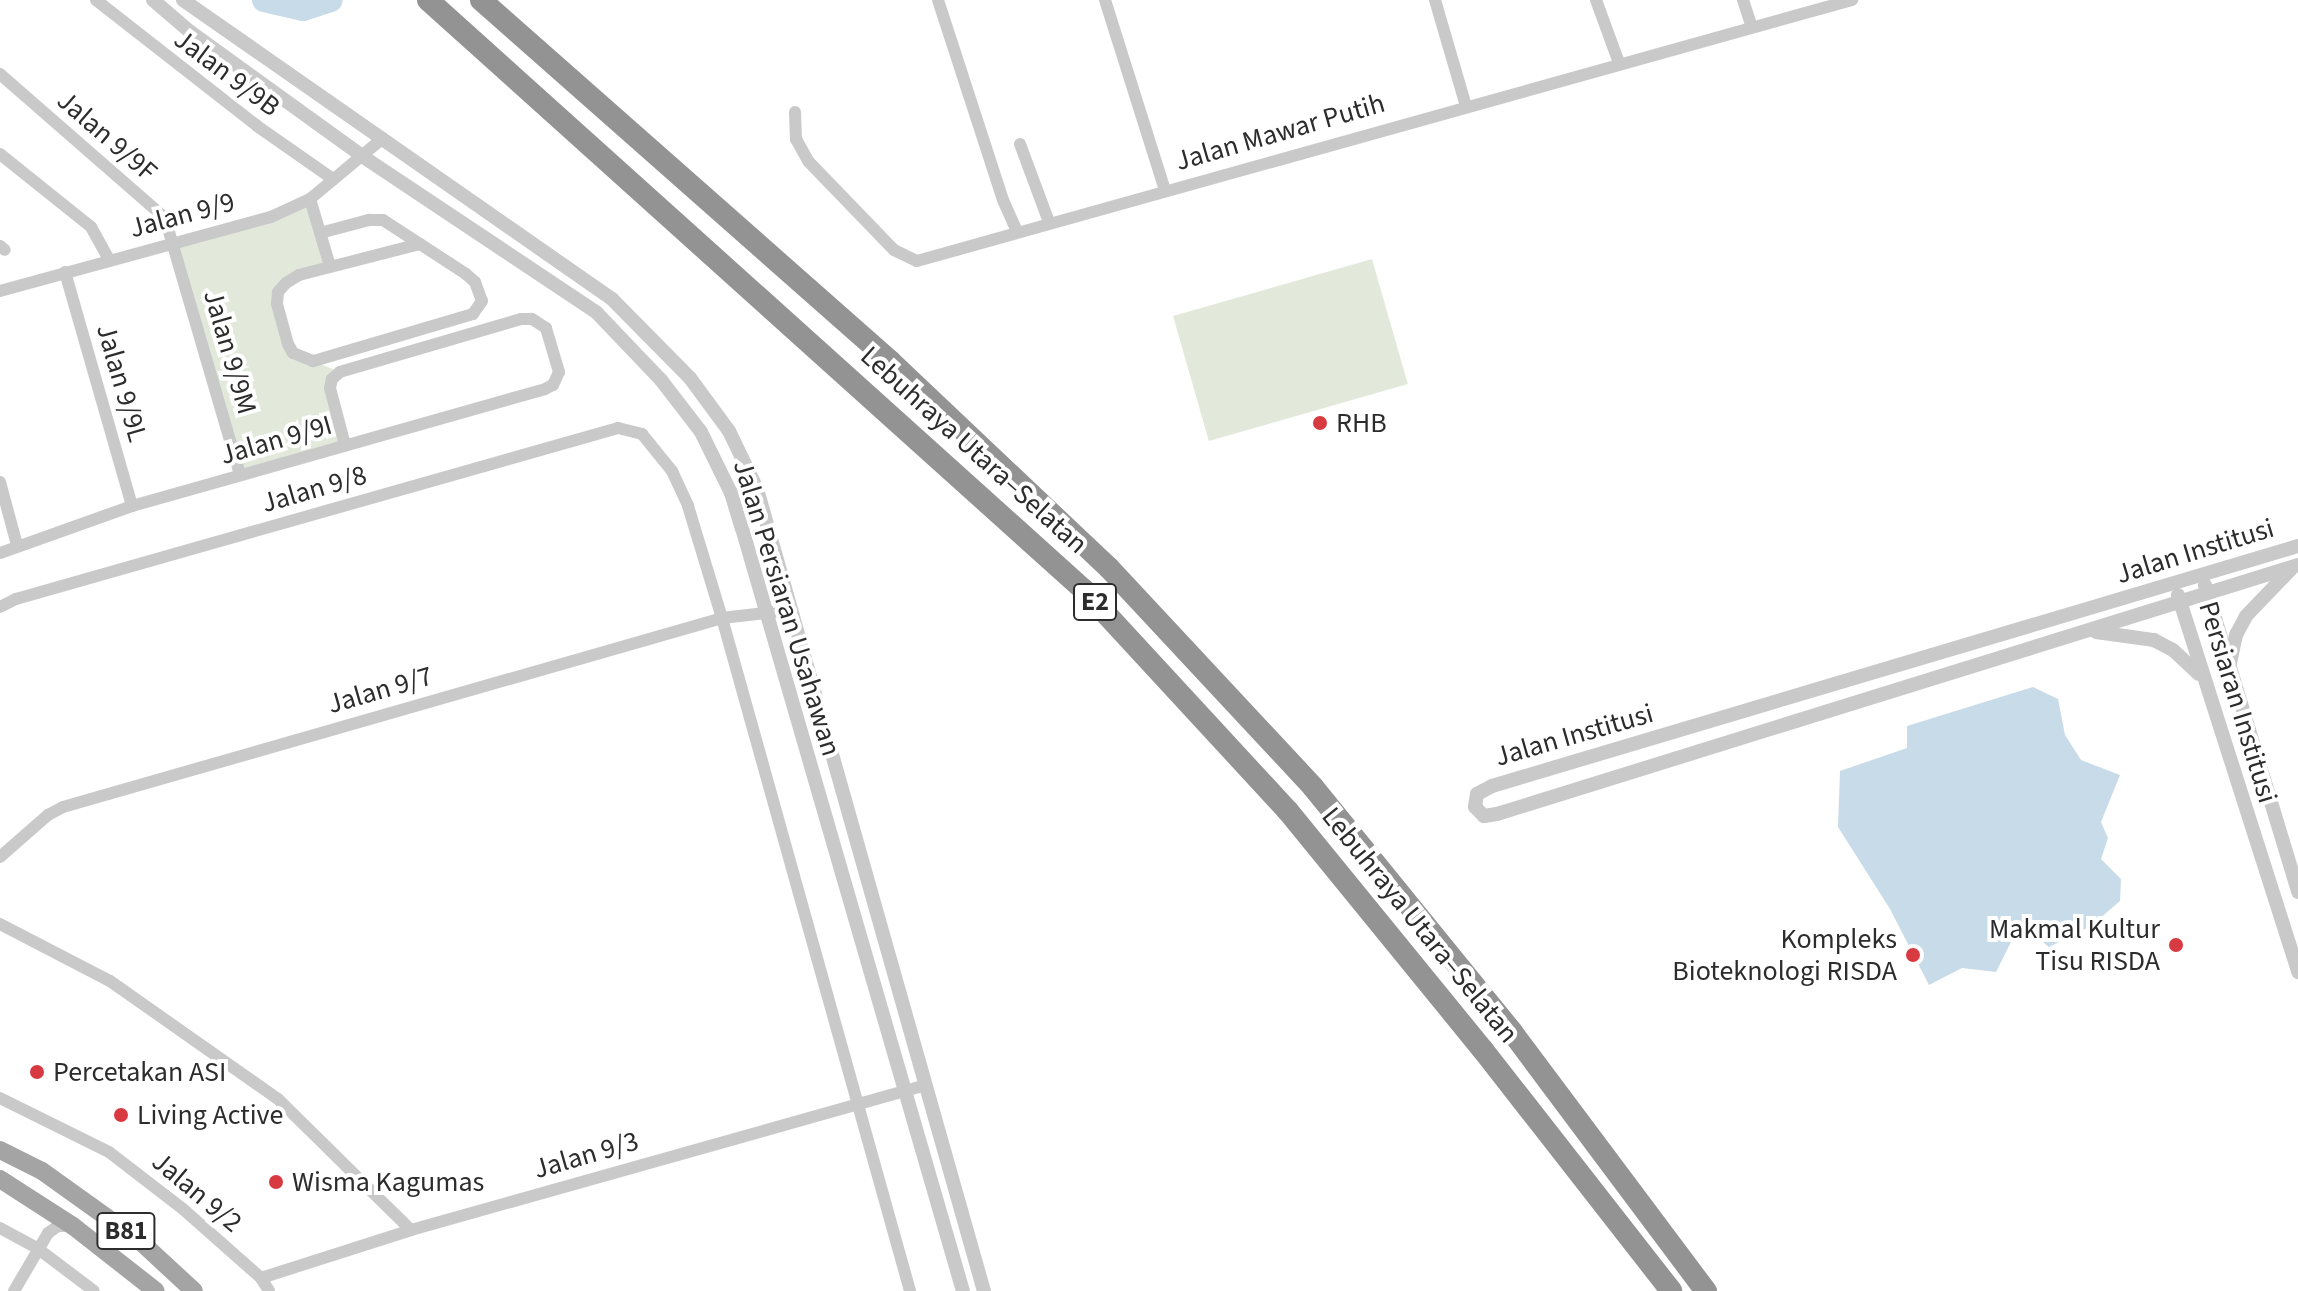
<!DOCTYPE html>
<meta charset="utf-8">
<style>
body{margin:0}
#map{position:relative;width:2298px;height:1291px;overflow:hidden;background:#fff;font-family:"Source Sans 3",sans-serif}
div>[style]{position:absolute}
.green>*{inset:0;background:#e2e9db;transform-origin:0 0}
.water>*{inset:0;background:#c8dbe8}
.river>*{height:24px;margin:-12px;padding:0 12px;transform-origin:12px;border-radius:12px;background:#c8dbe8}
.minor>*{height:12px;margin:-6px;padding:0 6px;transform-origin:6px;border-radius:6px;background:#c9c9c9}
.tertiary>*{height:14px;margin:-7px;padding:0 7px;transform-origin:7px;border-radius:7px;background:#c9c9c9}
.primary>*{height:18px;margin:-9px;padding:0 9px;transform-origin:9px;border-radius:9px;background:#a4a4a4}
.motorway>*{height:22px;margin:-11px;padding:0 11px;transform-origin:11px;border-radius:11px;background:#939393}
.dots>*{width:22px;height:22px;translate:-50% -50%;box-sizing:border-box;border:4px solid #fff;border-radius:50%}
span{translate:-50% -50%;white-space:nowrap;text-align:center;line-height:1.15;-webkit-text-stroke:8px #fff;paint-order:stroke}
.shield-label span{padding:2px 6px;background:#fff;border:2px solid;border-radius:6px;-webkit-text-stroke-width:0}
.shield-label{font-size:26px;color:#2c2c2c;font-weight:700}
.street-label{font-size:28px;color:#2c2c2c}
.poi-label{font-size:28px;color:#2c2c2c}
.left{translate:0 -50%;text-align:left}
.right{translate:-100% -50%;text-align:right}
</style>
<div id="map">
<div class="green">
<div style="clip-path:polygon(310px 199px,330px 266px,299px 275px,278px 292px,288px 344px,313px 361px,340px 372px,332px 379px,345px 445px,240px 475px,174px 241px)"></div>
<div style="left:1372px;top:259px;width:130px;height:207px;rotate:74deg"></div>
</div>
<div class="water">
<div style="clip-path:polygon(2033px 687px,2058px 699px,2065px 735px,2081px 760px,2120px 775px,2101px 822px,2108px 838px,2101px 859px,2121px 879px,2120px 901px,2091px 926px,2049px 947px,2033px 934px,2013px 938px,1996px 972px,1962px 968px,1929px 985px,1890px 909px,1838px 827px,1840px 771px,1907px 748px,1907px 726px)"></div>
</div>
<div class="river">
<div style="left:264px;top:0;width:40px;rotate:13deg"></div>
<div style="left:303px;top:9px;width:29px;rotate:-18deg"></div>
</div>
<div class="minor">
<div style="left:96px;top:0;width:204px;rotate:38deg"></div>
<div style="left:257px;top:126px;width:93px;rotate:34.9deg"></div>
<div style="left:938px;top:0;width:210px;rotate:72deg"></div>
<div style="left:1003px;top:200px;width:35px;rotate:66deg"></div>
<div style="left:1105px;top:0;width:199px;rotate:72.5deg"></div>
<div style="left:1435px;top:0;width:110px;rotate:73.7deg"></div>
<div style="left:1596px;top:0;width:67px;rotate:69.9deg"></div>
<div style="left:1743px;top:0;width:28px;rotate:72deg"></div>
<div style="left:0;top:74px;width:219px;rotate:41.1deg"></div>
<div style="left:165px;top:218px;width:268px;rotate:73.7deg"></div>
<div style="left:795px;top:112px;width:27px;rotate:88deg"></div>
<div style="left:796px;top:139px;width:26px;rotate:61deg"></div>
<div style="left:809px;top:162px;width:122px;rotate:46deg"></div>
<div style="left:894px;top:250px;width:25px;rotate:26deg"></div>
<div style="left:917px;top:261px;width:971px;rotate:-15.6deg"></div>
<div style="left:1020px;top:144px;width:83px;rotate:69.6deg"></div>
<div style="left:0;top:154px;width:117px;rotate:38.7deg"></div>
<div style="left:91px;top:227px;width:38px;rotate:61deg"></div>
<div style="left:310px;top:199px;width:70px;rotate:73.4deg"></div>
<div style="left:320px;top:233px;width:51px;rotate:-14.9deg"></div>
<div style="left:369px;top:220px;width:14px"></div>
<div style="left:383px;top:220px;width:99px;rotate:33deg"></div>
<div style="left:466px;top:274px;width:12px;rotate:42deg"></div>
<div style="left:475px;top:282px;width:20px;rotate:70deg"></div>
<div style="left:482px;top:301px;width:16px;rotate:125deg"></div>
<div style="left:473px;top:314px;width:167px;rotate:163.6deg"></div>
<div style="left:313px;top:361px;width:22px;rotate:-158deg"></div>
<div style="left:293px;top:353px;width:10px;rotate:-119deg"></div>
<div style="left:288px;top:344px;width:41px;rotate:-105.4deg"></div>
<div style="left:277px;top:304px;width:12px;rotate:-85deg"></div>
<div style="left:278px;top:292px;width:12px;rotate:-48deg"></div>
<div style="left:286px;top:283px;width:15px;rotate:-32deg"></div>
<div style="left:299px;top:275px;width:125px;rotate:-14.4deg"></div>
<div style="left:0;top:246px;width:6px;rotate:39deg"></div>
<div style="left:65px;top:272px;width:243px;rotate:74deg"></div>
<div style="left:0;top:291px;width:281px;rotate:-15.3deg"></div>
<div style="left:271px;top:217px;width:43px;rotate:-24.8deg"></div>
<div style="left:310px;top:199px;width:95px;rotate:-39.9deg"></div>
<div style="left:0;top:482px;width:65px;rotate:74.9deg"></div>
<div style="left:0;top:553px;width:140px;rotate:-19.6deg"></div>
<div style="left:132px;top:506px;width:429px;rotate:-15.8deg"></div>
<div style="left:545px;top:389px;width:9px;rotate:-27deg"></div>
<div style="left:553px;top:385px;width:14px;rotate:-65deg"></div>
<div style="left:559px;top:372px;width:46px;rotate:-106.5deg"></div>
<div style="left:546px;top:328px;width:17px;rotate:-147deg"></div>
<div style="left:532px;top:319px;width:11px;rotate:180deg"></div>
<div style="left:521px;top:319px;width:189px;rotate:163.7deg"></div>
<div style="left:340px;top:372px;width:11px;rotate:139deg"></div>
<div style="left:332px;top:379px;width:9px;rotate:103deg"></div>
<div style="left:330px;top:388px;width:59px;rotate:75.3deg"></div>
<div style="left:0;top:607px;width:18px;rotate:-27deg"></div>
<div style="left:16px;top:599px;width:626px;rotate:-15.86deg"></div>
<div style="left:618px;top:428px;width:25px;rotate:14deg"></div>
<div style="left:642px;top:434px;width:48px;rotate:51deg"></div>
<div style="left:672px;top:471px;width:38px;rotate:65deg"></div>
<div style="left:688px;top:506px;width:117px;rotate:73.1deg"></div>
<div style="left:722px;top:618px;width:699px;rotate:74.39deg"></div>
<div style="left:0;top:857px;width:64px;rotate:-41.2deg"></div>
<div style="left:48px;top:815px;width:17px;rotate:-28deg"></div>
<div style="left:63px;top:807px;width:686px;rotate:-16deg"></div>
<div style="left:722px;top:618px;width:69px;rotate:-6.6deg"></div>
<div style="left:0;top:924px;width:124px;rotate:27.4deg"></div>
<div style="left:110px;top:981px;width:205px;rotate:35.1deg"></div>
<div style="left:278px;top:1099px;width:187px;rotate:44.6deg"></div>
<div style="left:0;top:1098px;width:122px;rotate:26.4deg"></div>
<div style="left:109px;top:1152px;width:93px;rotate:37.6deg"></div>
<div style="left:183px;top:1209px;width:104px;rotate:41.5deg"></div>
<div style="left:261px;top:1278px;width:15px;rotate:58deg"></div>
<div style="left:0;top:1228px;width:42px;rotate:28.4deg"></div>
<div style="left:37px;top:1248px;width:71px;rotate:37deg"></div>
<div style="left:261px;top:1278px;width:157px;rotate:-17.7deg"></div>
<div style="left:411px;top:1230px;width:535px;rotate:-15.72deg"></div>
<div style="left:14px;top:1291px;width:67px;rotate:-59.6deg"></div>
<div style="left:48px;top:1233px;width:12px;rotate:-35deg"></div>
<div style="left:58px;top:1226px;width:12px"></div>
</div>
<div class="tertiary">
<div style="left:153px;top:0;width:48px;rotate:40.7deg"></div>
<div style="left:189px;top:31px;width:213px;rotate:35.8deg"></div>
<div style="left:362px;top:156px;width:283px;rotate:33.7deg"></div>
<div style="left:597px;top:313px;width:93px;rotate:46.3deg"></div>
<div style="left:661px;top:380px;width:66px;rotate:52.4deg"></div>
<div style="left:701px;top:432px;width:68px;rotate:63.8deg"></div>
<div style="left:731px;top:493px;width:37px;rotate:73deg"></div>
<div style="left:742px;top:528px;width:794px;rotate:73.85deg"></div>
<div style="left:183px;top:0;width:523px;rotate:34.88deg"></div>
<div style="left:612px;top:299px;width:111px;rotate:45.4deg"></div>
<div style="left:690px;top:378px;width:66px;rotate:53.7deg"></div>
<div style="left:729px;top:431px;width:64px;rotate:64.2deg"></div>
<div style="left:757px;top:489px;width:834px;rotate:74.2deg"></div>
<div style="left:2298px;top:546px;width:841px;rotate:163.42deg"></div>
<div style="left:1492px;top:786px;width:17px;rotate:152deg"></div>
<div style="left:1477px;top:794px;width:13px;rotate:99deg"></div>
<div style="left:1475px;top:807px;width:13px;rotate:45deg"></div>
<div style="left:1484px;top:816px;width:13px;rotate:-9deg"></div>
<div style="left:1497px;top:814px;width:839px;rotate:-17.27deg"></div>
<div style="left:2205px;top:585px;width:321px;rotate:73.1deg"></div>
<div style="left:2178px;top:595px;width:396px;rotate:72.3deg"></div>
<div style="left:2096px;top:632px;width:59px;rotate:7.9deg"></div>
<div style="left:2154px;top:640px;width:21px;rotate:28deg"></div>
<div style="left:2173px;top:650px;width:35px;rotate:43deg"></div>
<div style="left:2230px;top:663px;width:29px;rotate:-78deg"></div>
<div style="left:2236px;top:635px;width:21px;rotate:-62deg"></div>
<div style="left:2246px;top:616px;width:65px;rotate:-46.2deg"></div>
</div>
<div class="primary">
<div style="left:0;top:1150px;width:47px;rotate:26.6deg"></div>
<div style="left:42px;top:1171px;width:122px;rotate:35.6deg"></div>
<div style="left:141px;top:1242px;width:72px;rotate:42.8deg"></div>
<div style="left:0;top:1179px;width:87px;rotate:32.8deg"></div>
<div style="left:73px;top:1226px;width:105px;rotate:38.1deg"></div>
</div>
<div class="motorway">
<div style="left:428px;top:0;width:882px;rotate:41.97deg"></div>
<div style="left:1084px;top:590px;width:301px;rotate:47.3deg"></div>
<div style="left:1288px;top:811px;width:308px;rotate:50.8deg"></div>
<div style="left:1483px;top:1050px;width:306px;rotate:52deg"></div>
<div style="left:481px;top:0;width:546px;rotate:41.43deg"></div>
<div style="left:890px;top:361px;width:301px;rotate:43.4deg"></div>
<div style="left:1109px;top:568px;width:299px;rotate:47deg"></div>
<div style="left:1313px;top:787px;width:316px;rotate:50.9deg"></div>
<div style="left:1512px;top:1032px;width:324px;rotate:53.2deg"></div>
</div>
<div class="dots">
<div style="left:1320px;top:423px;background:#d83a42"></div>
<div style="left:2176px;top:945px;background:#d83a42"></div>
<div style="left:1913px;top:955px;background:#d83a42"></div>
<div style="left:37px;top:1072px;background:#d83a42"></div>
<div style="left:121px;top:1115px;background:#d83a42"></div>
<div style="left:276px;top:1182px;background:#d83a42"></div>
</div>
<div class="shield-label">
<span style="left:1095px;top:602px">E2</span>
<span style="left:126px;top:1231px">B81</span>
</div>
<div class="street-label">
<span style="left:227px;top:73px;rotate:37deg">Jalan 9/9B</span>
<span style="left:1280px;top:132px;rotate:-16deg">Jalan Mawar Putih</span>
<span style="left:107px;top:136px;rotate:41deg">Jalan 9/9F</span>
<span style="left:182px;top:215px;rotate:-15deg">Jalan 9/9</span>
<span style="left:230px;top:352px;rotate:74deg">Jalan 9/9M</span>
<span style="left:122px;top:383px;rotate:74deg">Jalan 9/9L</span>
<span style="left:276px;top:440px;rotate:-16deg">Jalan 9/9I</span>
<span style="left:974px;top:450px;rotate:42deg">Lebuhraya Utara–Selatan</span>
<span style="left:314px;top:489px;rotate:-16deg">Jalan 9/8</span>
<span style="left:2195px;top:551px;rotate:-17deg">Jalan Institusi</span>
<span style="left:787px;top:608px;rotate:73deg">Jalan Persiaran Usahawan</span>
<span style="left:380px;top:690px;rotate:-16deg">Jalan 9/7</span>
<span style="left:2238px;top:702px;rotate:73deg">Persiaran Institusi</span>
<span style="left:1574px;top:735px;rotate:-16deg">Jalan Institusi</span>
<span style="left:1420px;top:925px;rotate:51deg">Lebuhraya Utara–Selatan</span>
<span style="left:586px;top:1155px;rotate:-16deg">Jalan 9/3</span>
<span style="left:197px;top:1192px;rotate:40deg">Jalan 9/2</span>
</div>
<div class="poi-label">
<span class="left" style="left:1336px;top:423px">RHB</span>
<span class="right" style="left:2160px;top:945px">Makmal Kultur<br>Tisu RISDA</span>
<span class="right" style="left:1897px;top:955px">Kompleks<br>Bioteknologi RISDA</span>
<span class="left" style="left:53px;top:1072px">Percetakan ASI</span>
<span class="left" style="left:137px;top:1115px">Living Active</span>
<span class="left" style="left:292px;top:1182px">Wisma Kagumas</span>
</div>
</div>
